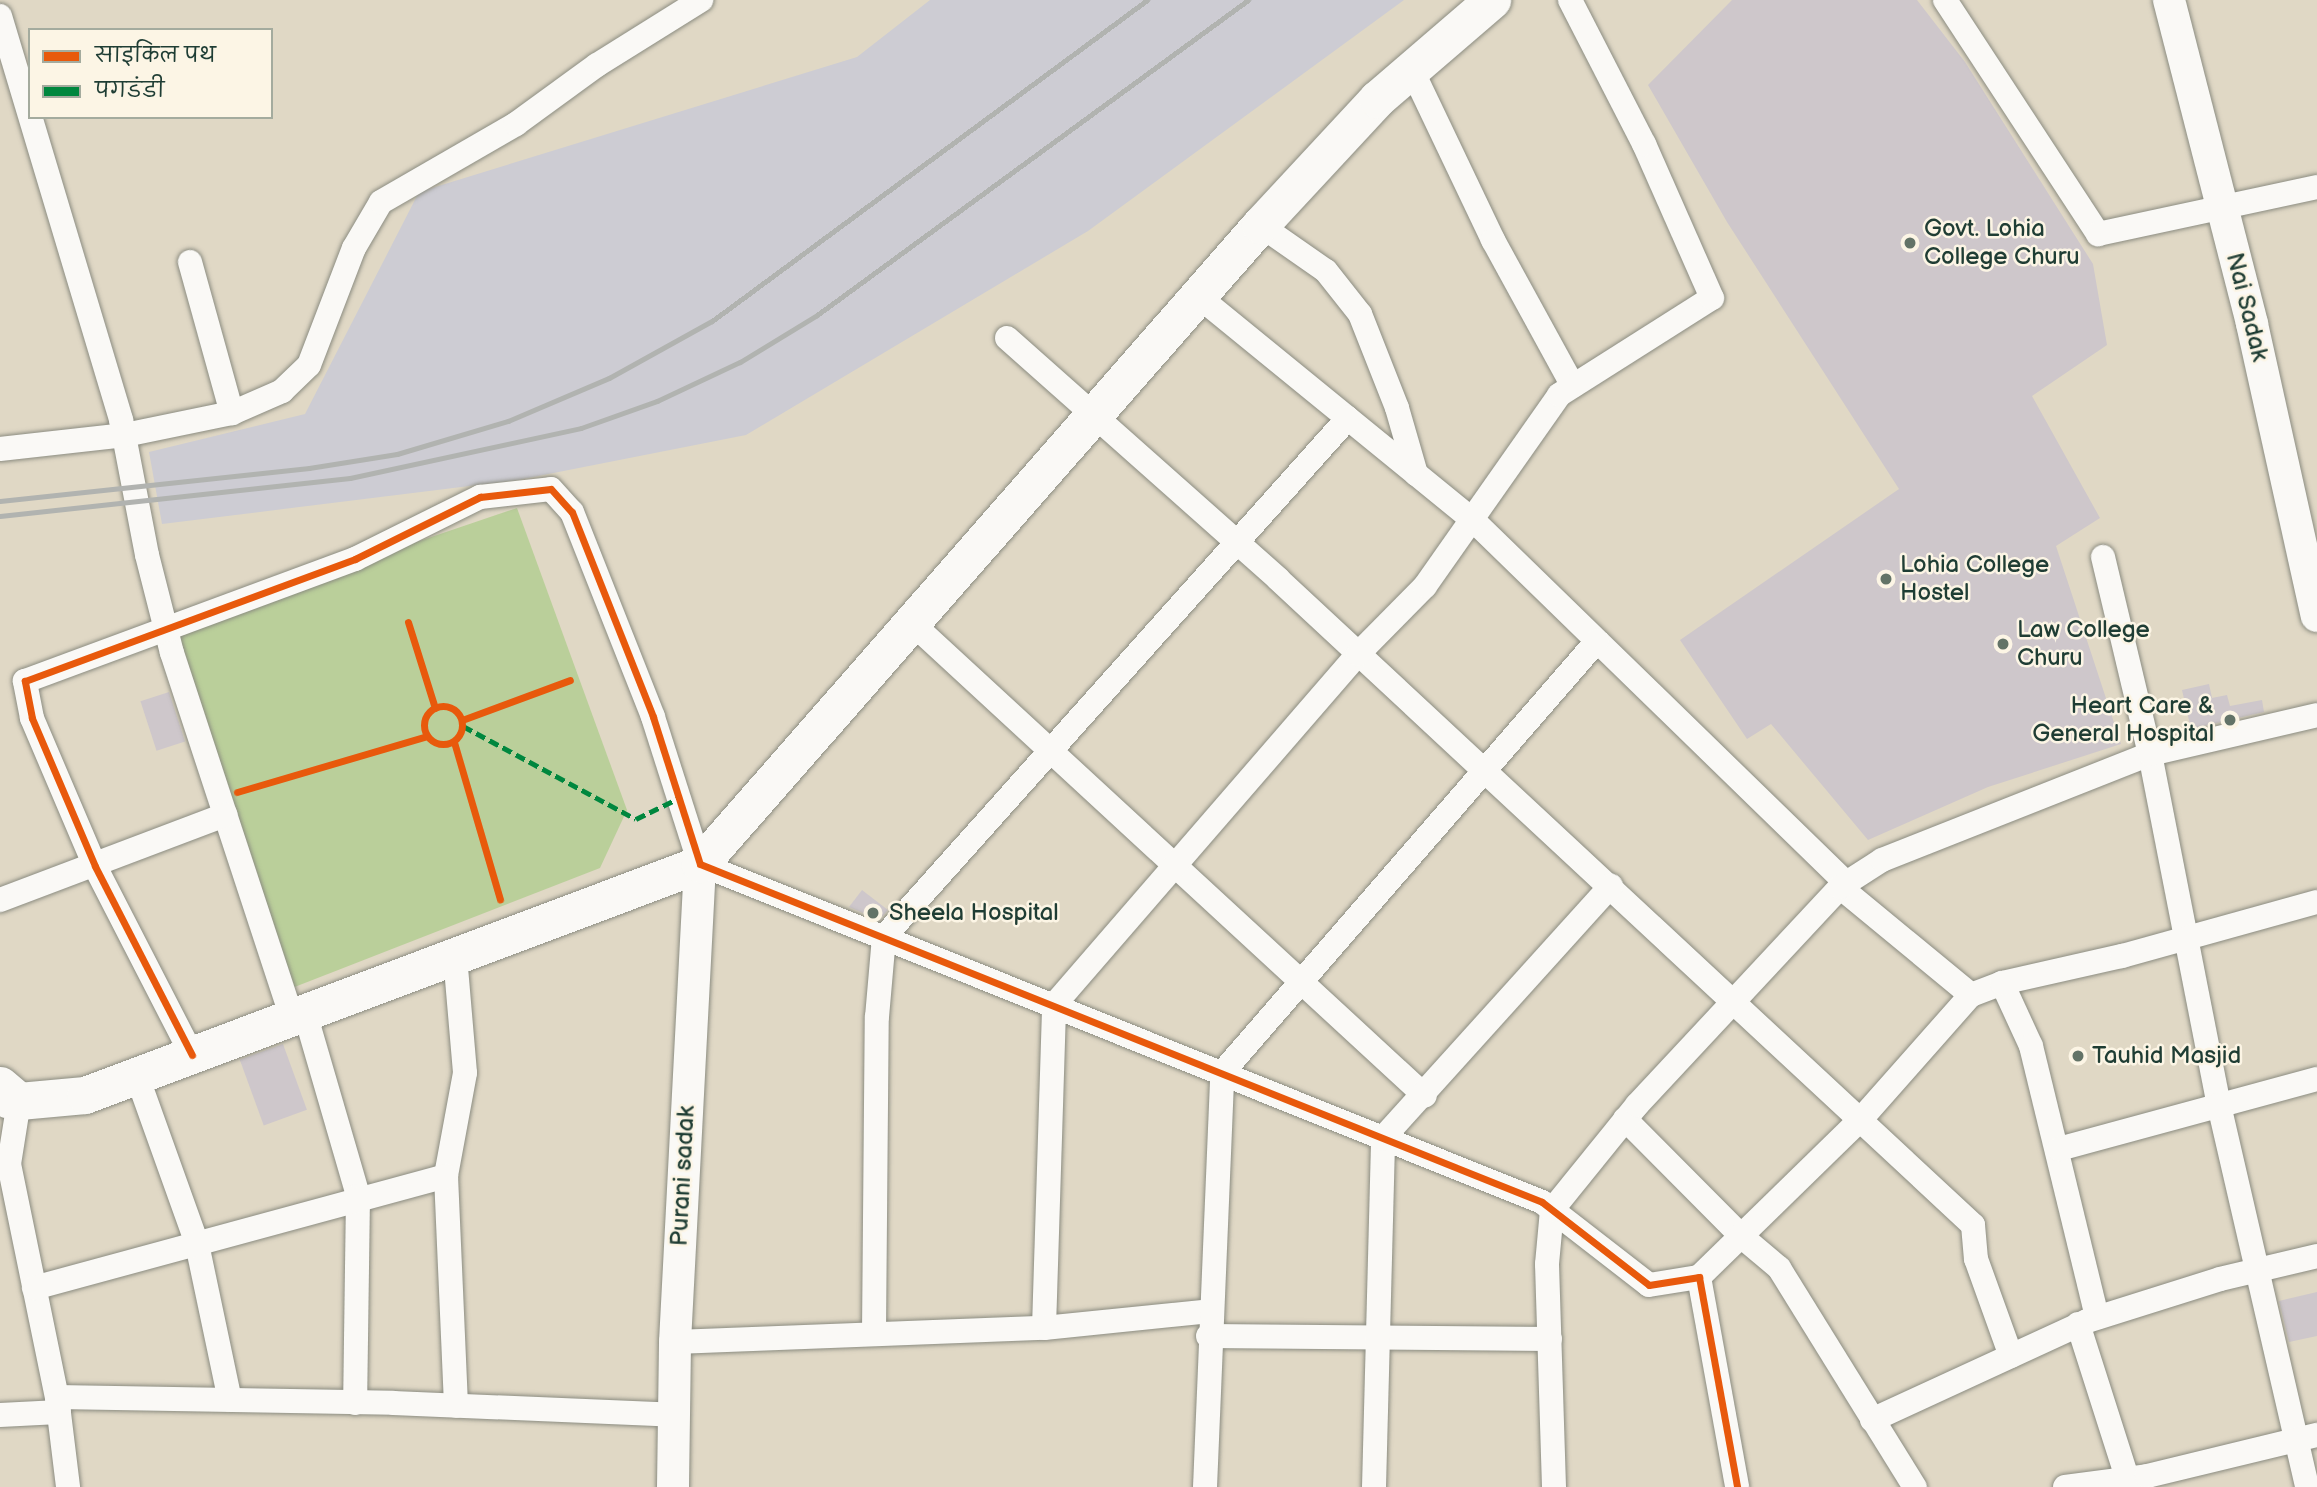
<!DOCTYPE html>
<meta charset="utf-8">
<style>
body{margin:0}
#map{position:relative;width:2317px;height:1487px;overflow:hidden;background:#e0d8c5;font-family:"Balsamiq Sans","Playpen Sans Deva",sans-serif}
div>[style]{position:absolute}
.industrial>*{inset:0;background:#cdccd3}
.green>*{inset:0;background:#bacf9a}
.building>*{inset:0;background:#cec7cb;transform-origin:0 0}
.roads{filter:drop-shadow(0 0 2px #8b8c81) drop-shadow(0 0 2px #8b8c81)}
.minor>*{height:24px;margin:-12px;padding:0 12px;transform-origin:12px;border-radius:12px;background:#faf9f6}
.major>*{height:32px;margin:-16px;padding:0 16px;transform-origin:16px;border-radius:16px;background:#faf9f6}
.highway>*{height:37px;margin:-18.5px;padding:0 18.5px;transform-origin:18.5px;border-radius:18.5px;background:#faf9f6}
.rail>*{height:5px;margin:-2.5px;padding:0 2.5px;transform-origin:2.5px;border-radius:2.5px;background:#b1b3b0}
.quiet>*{height:5px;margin-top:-2.5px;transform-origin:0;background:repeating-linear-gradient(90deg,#00873e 0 10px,transparent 0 15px)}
.cycleway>*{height:7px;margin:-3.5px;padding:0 3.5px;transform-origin:3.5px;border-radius:3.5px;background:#e8590c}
.cycleway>.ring{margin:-3.5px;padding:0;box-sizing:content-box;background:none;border:7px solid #e8590c;border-radius:50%}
.dots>*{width:19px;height:19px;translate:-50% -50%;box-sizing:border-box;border:4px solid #fcf5e5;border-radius:50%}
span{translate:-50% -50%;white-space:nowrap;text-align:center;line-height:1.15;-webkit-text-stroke:5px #fcf5e5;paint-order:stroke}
.poi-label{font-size:24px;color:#1f3d34}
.left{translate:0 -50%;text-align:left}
.right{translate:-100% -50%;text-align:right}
.street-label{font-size:24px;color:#1f3d34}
.legend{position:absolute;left:28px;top:28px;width:245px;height:91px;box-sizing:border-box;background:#fcf5e5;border:2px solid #a4ab9e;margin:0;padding:9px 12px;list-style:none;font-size:21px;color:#1f3d34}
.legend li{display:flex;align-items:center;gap:14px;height:35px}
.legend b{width:35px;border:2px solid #a4ab9e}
</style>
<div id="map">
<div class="industrial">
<div style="clip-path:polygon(930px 0,1404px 0,1088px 231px,746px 435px,518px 480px,162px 524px,149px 452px,305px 414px,419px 192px,857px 57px)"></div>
</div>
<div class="green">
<div style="clip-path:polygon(517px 508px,627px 810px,600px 868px,292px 988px,163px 628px)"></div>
</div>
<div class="building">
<div style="clip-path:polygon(1732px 0,1917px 0,1965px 62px,2093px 264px,2107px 345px,2032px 396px,2100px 518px,2056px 546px,2121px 744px,1988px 787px,1868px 840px,1771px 724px,1747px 739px,1680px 640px,1899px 489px,1727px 222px,1648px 85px)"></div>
<div style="clip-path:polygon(2209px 684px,2212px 698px,2227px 695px,2230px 706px,2262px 700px,2264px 712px,2191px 729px,2182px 690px)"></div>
<div style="left:169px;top:692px;width:52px;height:30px;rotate:72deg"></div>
<div style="clip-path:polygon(862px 890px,888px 910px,879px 920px,849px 907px)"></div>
<div style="left:283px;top:1044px;width:70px;height:46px;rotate:70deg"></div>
<div style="clip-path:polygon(2317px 1292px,2317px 1336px,2289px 1342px,2279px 1301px)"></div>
</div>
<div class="roads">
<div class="minor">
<div style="left:1945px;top:0;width:280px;rotate:56.8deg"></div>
<div style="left:2098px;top:234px;width:224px;rotate:-12.1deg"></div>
<div style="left:0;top:16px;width:422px;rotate:73.3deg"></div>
<div style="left:121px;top:420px;width:137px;rotate:79.1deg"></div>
<div style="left:147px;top:555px;width:101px;rotate:75.7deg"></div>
<div style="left:172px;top:653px;width:384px;rotate:71.8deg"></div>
<div style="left:1411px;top:68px;width:191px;rotate:64.5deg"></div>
<div style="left:1493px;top:240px;width:166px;rotate:61.3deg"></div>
<div style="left:1260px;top:225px;width:80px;rotate:34.9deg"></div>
<div style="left:1326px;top:271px;width:55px;rotate:51.7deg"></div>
<div style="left:1360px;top:314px;width:101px;rotate:68.5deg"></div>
<div style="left:1397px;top:408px;width:69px;rotate:73.9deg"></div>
<div style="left:190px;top:262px;width:157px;rotate:74.5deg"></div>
<div style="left:1198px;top:296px;width:356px;rotate:39.2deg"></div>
<div style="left:1474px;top:521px;width:519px;rotate:44.22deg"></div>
<div style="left:1007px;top:338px;width:363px;rotate:41.6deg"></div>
<div style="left:1278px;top:579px;width:949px;rotate:42.91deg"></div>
<div style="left:1973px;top:1225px;width:34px;rotate:85deg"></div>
<div style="left:1976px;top:1259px;width:103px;rotate:70.2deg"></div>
<div style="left:0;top:449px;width:126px;rotate:-6.4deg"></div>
<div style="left:125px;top:435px;width:109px;rotate:-11.6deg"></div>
<div style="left:232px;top:413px;width:55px;rotate:-23.7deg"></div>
<div style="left:282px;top:391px;width:37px;rotate:-44deg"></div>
<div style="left:309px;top:365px;width:125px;rotate:-69deg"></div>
<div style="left:354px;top:248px;width:53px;rotate:-59.6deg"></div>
<div style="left:381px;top:202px;width:156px;rotate:-30deg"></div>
<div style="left:516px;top:124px;width:100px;rotate:-36.1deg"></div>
<div style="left:597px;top:65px;width:123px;rotate:-32deg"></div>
<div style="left:2103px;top:557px;width:203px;rotate:76.6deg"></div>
<div style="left:2150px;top:754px;width:358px;rotate:78.9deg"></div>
<div style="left:2219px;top:1105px;width:392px;rotate:77deg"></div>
<div style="left:913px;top:624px;width:696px;rotate:42.67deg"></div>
<div style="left:1840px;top:887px;width:170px;rotate:39.5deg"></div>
<div style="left:0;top:900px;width:241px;rotate:-20.7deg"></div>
<div style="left:455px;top:956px;width:117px;rotate:85.1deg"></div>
<div style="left:465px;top:1073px;width:105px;rotate:100.5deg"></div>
<div style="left:446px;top:1176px;width:230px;rotate:87.5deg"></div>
<div style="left:2002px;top:983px;width:69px;rotate:65.3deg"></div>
<div style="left:2031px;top:1046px;width:279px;rotate:76.3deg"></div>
<div style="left:305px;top:1013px;width:191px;rotate:73.8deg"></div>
<div style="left:358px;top:1196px;width:207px;rotate:90.8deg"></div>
<div style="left:192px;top:1055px;width:212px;rotate:-117.2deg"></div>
<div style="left:95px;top:866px;width:161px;rotate:-113.1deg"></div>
<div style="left:32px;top:718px;width:38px;rotate:-101deg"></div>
<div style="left:25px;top:681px;width:352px;rotate:-20.3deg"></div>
<div style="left:355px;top:559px;width:140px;rotate:-26.4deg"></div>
<div style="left:480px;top:497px;width:71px;rotate:-6.4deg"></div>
<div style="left:551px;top:489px;width:31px;rotate:48deg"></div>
<div style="left:572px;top:512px;width:220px;rotate:68.4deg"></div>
<div style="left:653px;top:717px;width:154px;rotate:72.3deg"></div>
<div style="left:700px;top:864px;width:907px;rotate:21.87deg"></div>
<div style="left:1542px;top:1202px;width:135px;rotate:37.8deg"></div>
<div style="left:1649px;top:1285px;width:51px;rotate:-9.1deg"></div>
<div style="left:1699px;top:1277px;width:213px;rotate:79.7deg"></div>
<div style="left:137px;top:1076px;width:178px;rotate:70.3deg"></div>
<div style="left:197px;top:1244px;width:159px;rotate:78.1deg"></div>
<div style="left:6px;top:1106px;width:14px;rotate:-21deg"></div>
<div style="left:19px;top:1101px;width:64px;rotate:99deg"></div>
<div style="left:9px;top:1164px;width:238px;rotate:78.4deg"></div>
<div style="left:57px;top:1397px;width:91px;rotate:83deg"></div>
<div style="left:1625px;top:1119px;width:165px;rotate:45.2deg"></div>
<div style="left:1741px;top:1236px;width:50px;rotate:40.1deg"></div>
<div style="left:1779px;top:1268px;width:258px;rotate:58.2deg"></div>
<div style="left:2059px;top:1149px;width:267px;rotate:-15.2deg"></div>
<div style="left:1699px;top:1277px;width:228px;rotate:-44.3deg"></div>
<div style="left:1862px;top:1118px;width:164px;rotate:-48.5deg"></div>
<div style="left:1971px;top:995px;width:33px;rotate:-21deg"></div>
<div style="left:2002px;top:983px;width:123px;rotate:-12.7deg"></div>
<div style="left:2122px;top:956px;width:202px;rotate:-15.5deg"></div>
<div style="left:34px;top:1288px;width:427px;rotate:-15.2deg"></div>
<div style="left:2078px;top:1324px;width:171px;rotate:72.3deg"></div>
<div style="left:1044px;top:1328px;width:323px;rotate:-88.2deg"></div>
<div style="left:1054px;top:1005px;width:464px;rotate:-49.1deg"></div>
<div style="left:1358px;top:654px;width:95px;rotate:-45.4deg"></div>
<div style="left:1425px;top:586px;width:233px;rotate:-54.9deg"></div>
<div style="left:1559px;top:395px;width:181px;rotate:-32.4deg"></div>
<div style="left:1712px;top:298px;width:168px;rotate:-113.8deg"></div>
<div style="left:1644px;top:144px;width:162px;rotate:-117.2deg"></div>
<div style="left:874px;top:1333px;width:316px;rotate:-89.5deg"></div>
<div style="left:877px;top:1017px;width:80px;rotate:-85deg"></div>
<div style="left:884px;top:937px;width:696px;rotate:-48.2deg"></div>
<div style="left:1208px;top:1336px;width:342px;rotate:0.5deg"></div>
<div style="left:675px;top:1342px;width:369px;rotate:-2.2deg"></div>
<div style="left:1044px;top:1328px;width:167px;rotate:-5.8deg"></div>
<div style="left:57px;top:1397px;width:336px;rotate:1deg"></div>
<div style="left:393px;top:1403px;width:281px;rotate:2.4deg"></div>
<div style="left:0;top:1415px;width:59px;rotate:-2.9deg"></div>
<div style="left:1872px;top:1420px;width:237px;rotate:-24.7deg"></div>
<div style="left:2087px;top:1321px;width:139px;rotate:-17.5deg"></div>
<div style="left:2220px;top:1279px;width:100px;rotate:-13.3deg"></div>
<div style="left:1205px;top:1487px;width:414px;rotate:-87.6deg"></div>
<div style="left:1222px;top:1073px;width:572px;rotate:-49.04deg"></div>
<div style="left:1374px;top:1487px;width:349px;rotate:-88.5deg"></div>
<div style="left:1383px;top:1138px;width:340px;rotate:-47.9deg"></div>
<div style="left:1554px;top:1487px;width:223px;rotate:-91.8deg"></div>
<div style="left:1547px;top:1264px;width:54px;rotate:-84.7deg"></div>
<div style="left:1552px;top:1210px;width:135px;rotate:-51deg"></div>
<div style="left:1637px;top:1105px;width:298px;rotate:-47deg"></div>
<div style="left:1840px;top:887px;width:50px;rotate:-32.7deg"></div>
<div style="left:1882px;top:860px;width:288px;rotate:-21.6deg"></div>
<div style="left:2150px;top:754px;width:171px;rotate:-13.1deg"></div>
<div style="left:2065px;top:1487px;width:83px;rotate:-7.6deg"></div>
<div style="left:2147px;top:1476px;width:175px;rotate:-13.6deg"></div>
</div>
<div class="major">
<div style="left:2169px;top:0;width:334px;rotate:75.6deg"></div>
<div style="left:2252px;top:324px;width:299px;rotate:77.5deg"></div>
<div style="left:673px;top:1487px;width:145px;rotate:-89.2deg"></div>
<div style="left:675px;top:1342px;width:479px;rotate:-87deg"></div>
</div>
<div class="highway">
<div style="left:0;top:1085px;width:25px;rotate:40deg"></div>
<div style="left:19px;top:1101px;width:66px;rotate:-5.2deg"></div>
<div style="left:85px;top:1095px;width:657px;rotate:-20.59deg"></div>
<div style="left:700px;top:864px;width:850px;rotate:-48.77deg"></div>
<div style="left:1260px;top:225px;width:172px;rotate:-47.1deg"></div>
<div style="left:1377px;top:99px;width:152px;rotate:-40.7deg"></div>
</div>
</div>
<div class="rail">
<div style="left:0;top:501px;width:311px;rotate:-6.1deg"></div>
<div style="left:309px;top:468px;width:89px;rotate:-9deg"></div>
<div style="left:397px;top:454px;width:116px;rotate:-16.6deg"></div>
<div style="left:508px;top:421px;width:110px;rotate:-23.1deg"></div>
<div style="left:609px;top:378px;width:118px;rotate:-29deg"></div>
<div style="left:712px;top:321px;width:541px;rotate:-36.42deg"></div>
<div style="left:0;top:516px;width:352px;rotate:-6.2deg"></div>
<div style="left:350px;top:478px;width:236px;rotate:-12.2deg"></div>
<div style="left:581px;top:428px;width:81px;rotate:-19.6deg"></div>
<div style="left:657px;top:401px;width:92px;rotate:-25.2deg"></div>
<div style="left:740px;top:362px;width:90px;rotate:-31.4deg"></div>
<div style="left:817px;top:315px;width:534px;rotate:-36.16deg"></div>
</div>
<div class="quiet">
<div style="left:463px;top:726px;width:196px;rotate:28.3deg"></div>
<div style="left:636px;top:819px;width:48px;rotate:-26deg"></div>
</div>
<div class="cycleway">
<div style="left:408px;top:622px;width:90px;rotate:72.6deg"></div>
<div class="ring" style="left:424px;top:706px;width:31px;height:31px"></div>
<div style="left:462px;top:720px;width:115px;rotate:-20.3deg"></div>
<div style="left:454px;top:742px;width:164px;rotate:73.7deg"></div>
<div style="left:237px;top:792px;width:198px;rotate:-16.4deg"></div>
<div style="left:192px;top:1055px;width:212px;rotate:-117.2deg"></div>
<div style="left:95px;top:866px;width:161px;rotate:-113.1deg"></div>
<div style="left:32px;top:718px;width:38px;rotate:-101deg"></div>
<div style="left:25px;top:681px;width:352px;rotate:-20.3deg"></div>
<div style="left:355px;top:559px;width:140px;rotate:-26.4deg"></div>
<div style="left:480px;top:497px;width:71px;rotate:-6.4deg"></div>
<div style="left:551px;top:489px;width:31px;rotate:48deg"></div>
<div style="left:572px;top:512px;width:220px;rotate:68.4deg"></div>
<div style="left:653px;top:717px;width:154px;rotate:72.3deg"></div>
<div style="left:700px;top:864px;width:907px;rotate:21.87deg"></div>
<div style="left:1542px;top:1202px;width:135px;rotate:37.8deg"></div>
<div style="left:1649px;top:1285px;width:51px;rotate:-9.1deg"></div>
<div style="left:1699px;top:1277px;width:213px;rotate:79.7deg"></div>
</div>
<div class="dots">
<div style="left:1910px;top:243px;background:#637367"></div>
<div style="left:1886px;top:579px;background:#637367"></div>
<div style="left:2003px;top:644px;background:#637367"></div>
<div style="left:2230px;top:720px;background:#637367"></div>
<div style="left:873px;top:913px;background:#637367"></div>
<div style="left:2078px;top:1056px;background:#637367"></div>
</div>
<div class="poi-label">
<span class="left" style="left:1924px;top:243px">Govt. Lohia<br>College Churu</span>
<span class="left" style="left:1900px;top:579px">Lohia College<br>Hostel</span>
<span class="left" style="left:2017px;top:644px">Law College<br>Churu</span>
<span class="right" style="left:2214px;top:720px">Heart Care &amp;<br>General Hospital</span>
<span class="left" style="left:889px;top:913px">Sheela Hospital</span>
<span class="left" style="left:2092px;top:1056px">Tauhid Masjid</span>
</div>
<div class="street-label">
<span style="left:2247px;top:307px;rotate:76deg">Nai Sadak</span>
<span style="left:683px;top:1176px;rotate:-87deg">Purani sadak</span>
</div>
<ul class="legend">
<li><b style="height:9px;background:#e8590c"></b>साइकिल पथ</li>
<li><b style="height:9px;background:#00873e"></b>पगडंडी</li>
</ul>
</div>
